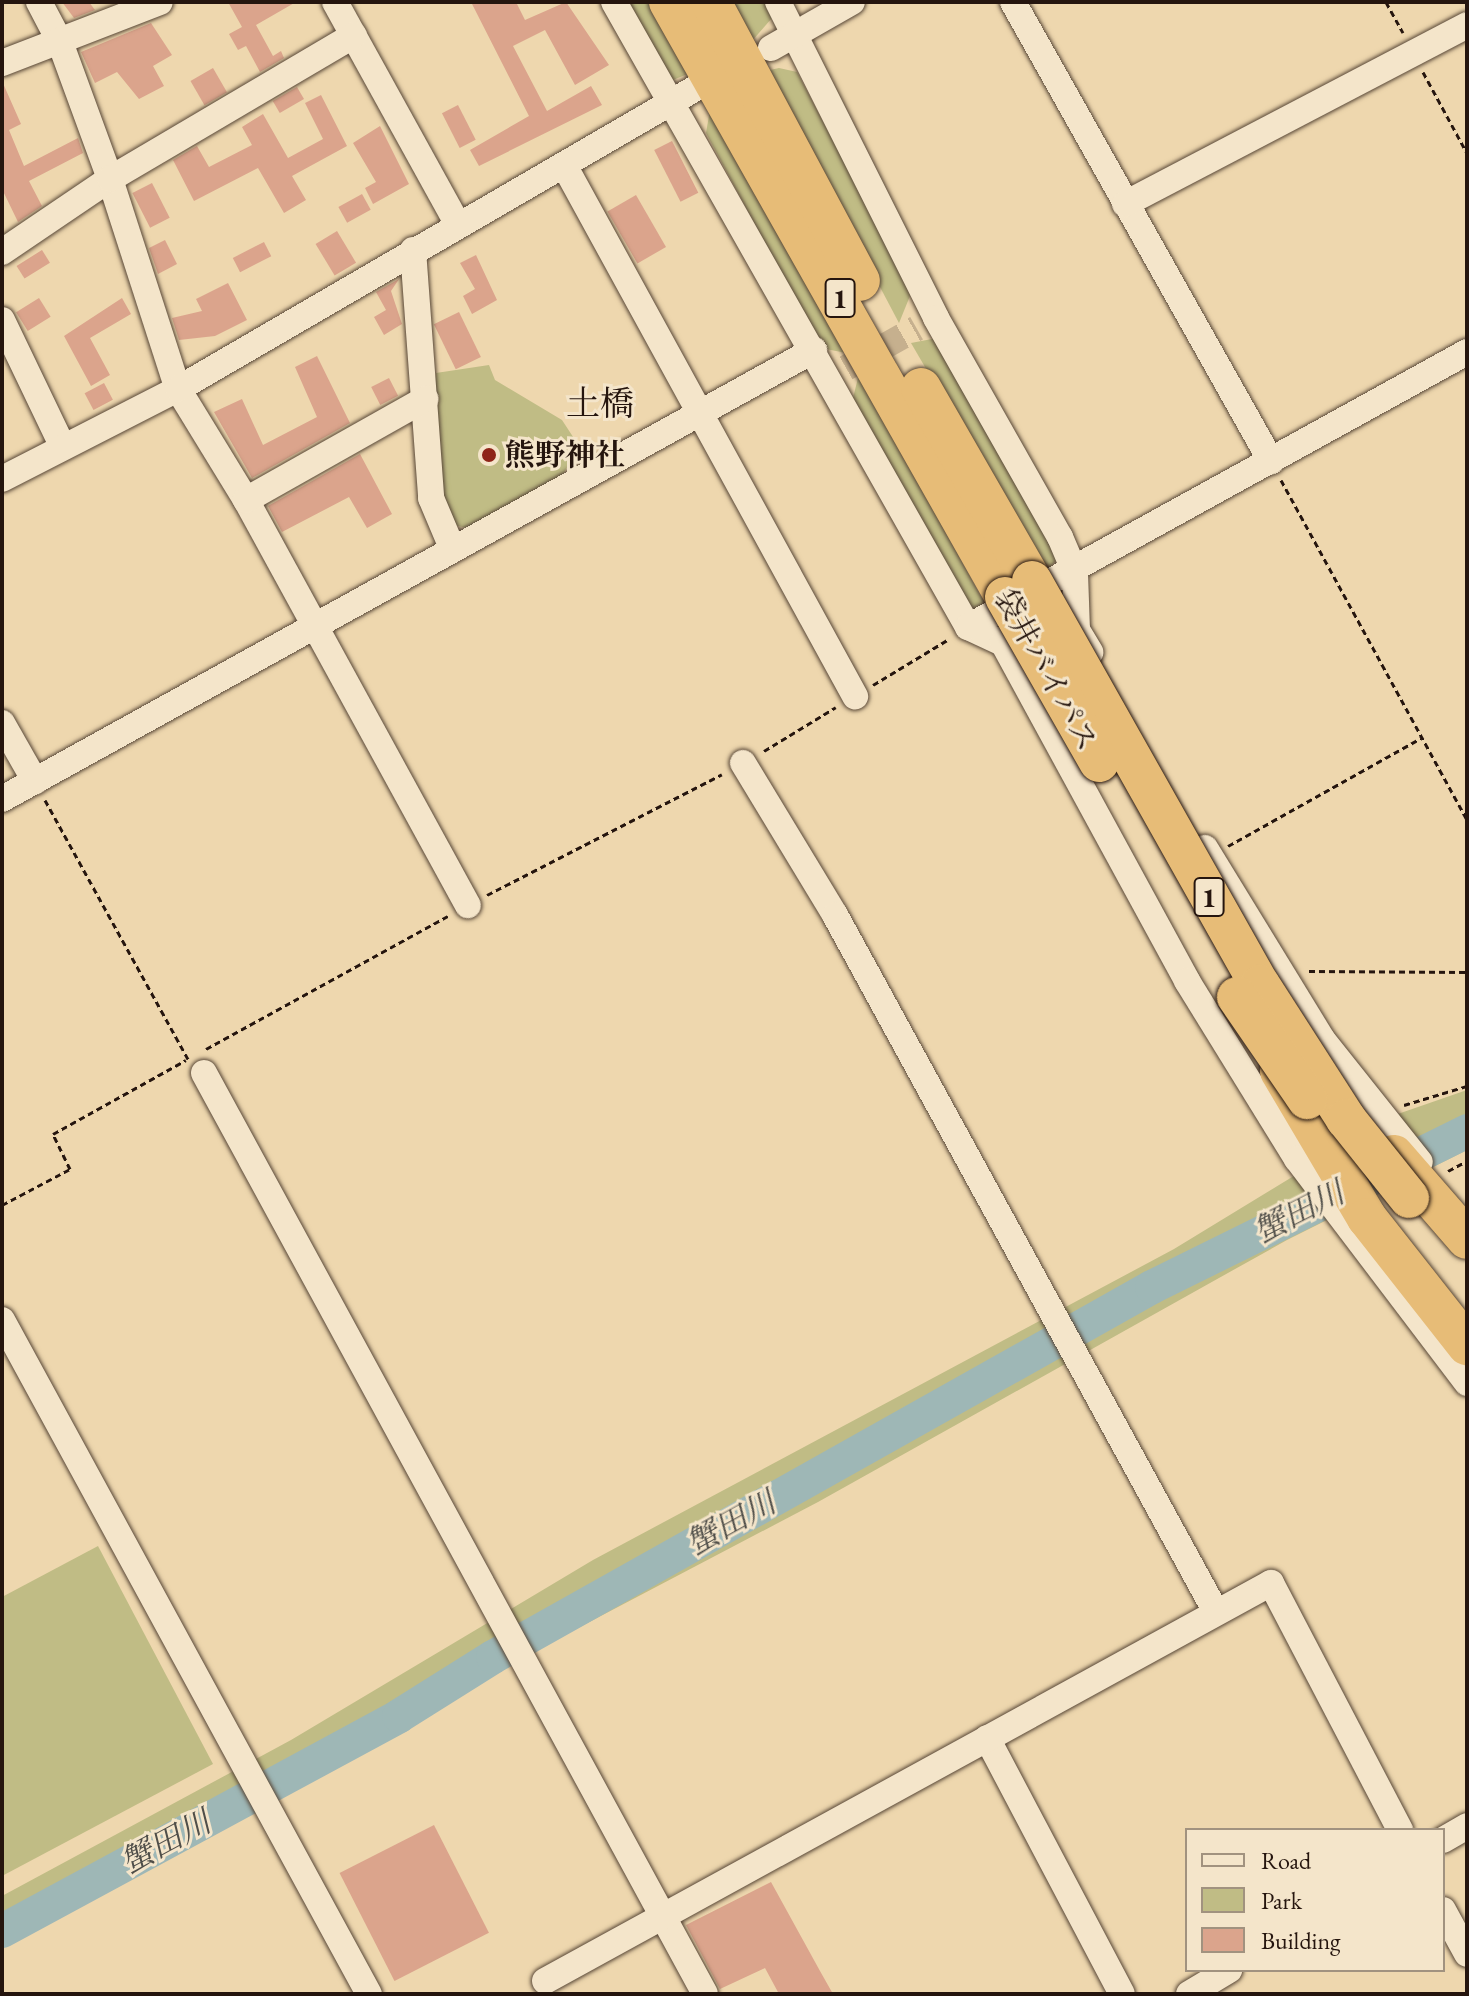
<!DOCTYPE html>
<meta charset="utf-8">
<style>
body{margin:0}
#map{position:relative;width:1469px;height:1996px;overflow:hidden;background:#eed7ae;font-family:"EB Garamond","Noto Serif JP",serif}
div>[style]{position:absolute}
.green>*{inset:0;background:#c0bc85}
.river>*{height:34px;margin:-17px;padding:0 17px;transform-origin:17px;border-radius:17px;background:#9eb7b6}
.building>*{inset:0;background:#dba48c;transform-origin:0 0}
.minor-tunnel>*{height:26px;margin-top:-13px;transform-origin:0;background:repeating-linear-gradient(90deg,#c6b08e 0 26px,transparent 0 39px)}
.path>*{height:3px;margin-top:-1.5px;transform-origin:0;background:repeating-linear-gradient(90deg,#25150e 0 6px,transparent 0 10px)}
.roads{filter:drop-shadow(0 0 2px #574636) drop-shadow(0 0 2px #574636)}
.minor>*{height:26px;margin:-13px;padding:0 13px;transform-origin:13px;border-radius:13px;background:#f4e5ca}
.highway>*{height:40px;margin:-20px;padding:0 20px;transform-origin:20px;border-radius:20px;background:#e7bc77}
.bridges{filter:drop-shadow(0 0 2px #25150e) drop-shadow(0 0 2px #25150e)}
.highway-bridge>*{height:40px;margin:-20px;padding:0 20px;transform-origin:20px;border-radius:20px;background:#e7bc77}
.dots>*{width:22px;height:22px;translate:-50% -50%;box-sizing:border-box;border:4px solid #f4e5ca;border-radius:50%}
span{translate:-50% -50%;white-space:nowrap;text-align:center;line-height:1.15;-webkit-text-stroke:6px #f4e5ca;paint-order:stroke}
.shield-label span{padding:2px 6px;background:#f4e5ca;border:2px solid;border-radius:6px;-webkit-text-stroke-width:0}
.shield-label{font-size:28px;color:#25150e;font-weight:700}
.poi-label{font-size:30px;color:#25150e;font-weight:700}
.left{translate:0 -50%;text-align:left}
.street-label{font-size:30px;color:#25150e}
.water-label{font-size:32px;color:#4f4e49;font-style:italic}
.quarter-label{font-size:34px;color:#25150e}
.frame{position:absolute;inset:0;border:4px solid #25150e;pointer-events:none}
.legend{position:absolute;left:1185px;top:1828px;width:260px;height:144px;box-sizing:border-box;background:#f4e5ca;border:2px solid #a1927f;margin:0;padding:10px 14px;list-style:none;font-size:24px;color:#25150e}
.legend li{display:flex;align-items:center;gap:16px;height:40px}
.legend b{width:40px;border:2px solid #a1927f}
</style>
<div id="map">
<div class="green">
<div style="clip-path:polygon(626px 2px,647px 2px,690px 73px,673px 80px)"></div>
<div style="clip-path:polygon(732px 2px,766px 2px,772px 18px,751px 42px)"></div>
<div style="clip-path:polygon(779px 68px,797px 72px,912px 291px,899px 323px,766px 71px)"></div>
<div style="clip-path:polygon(711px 104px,846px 353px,821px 348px,706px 133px)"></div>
<div style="clip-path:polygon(937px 338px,1058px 558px,1045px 573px,911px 343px)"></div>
<div style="clip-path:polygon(489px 365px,495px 380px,562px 420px,579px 446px,561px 478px,471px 529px,441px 522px,429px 404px,436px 373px)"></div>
<div style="clip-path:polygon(859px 374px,990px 613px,964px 621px,852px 402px)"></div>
<div style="clip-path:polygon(1467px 1090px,1467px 1150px,1287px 1240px,818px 1502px,481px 1679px,2px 1947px,2px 1896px,291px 1740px,593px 1560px,1174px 1249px,1392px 1116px)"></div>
<div style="clip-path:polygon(98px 1546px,213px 1764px,2px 1876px,2px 1597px)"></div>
</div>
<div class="river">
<div style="left:2px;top:1931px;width:451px;rotate:-28.4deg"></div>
<div style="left:399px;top:1716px;width:111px;rotate:-32.1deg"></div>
<div style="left:493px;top:1657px;width:756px;rotate:-29.31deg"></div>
<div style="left:1152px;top:1287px;width:352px;rotate:-26.3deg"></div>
</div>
<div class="building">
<div style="clip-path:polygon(62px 2px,89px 2px,95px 10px,74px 18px)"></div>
<div style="clip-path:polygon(228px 2px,296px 2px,256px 25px,273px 56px,281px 51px,284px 58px,260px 72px,246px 46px,238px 50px,229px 34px,242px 27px)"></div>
<div style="clip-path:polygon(471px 2px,516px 2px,525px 20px,566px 2px,609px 65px,575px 85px,545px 30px,513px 46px,547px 111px,591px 86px,602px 105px,479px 166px,470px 150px,529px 116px)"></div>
<div style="clip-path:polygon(151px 23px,172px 55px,153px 66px,164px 86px,139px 99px,117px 72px,95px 83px,81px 52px)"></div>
<div style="left:213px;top:68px;width:28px;height:26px;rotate:60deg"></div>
<div style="clip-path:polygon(2px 81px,21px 124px,9px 130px,24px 166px,78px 138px,83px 153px,29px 181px,42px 206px,18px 222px,2px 189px)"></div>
<div style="left:297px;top:87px;width:14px;height:28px;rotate:60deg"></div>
<div style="clip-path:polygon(321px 95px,347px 146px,292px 176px,306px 200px,284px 213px,258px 168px,194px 201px,173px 160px,197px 146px,209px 167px,252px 145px,242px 127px,263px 114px,288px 158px,323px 139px,305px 103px)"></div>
<div style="left:458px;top:105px;width:39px;height:18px;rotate:63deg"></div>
<div style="clip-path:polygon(380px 126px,409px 184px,373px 204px,365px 188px,376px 182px,353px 143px)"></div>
<div style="left:672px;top:141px;width:58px;height:20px;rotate:63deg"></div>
<div style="left:152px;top:183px;width:39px;height:22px;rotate:63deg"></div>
<div style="left:362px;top:194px;width:18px;height:27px;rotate:61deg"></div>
<div style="left:636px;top:195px;width:60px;height:33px;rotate:60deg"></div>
<div style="left:337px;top:231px;width:37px;height:25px;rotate:59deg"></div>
<div style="clip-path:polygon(165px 240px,177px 264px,158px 274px,149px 248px)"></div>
<div style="left:264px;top:242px;width:16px;height:35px;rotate:63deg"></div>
<div style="left:42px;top:250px;width:15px;height:30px;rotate:58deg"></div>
<div style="clip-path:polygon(476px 255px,497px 300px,472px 314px,463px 296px,475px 289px,460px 263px)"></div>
<div style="clip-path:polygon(399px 279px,391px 291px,402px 324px,384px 335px,374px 317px,386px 310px,376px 292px)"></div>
<div style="clip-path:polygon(228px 283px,247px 320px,215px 336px,179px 340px,172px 318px,202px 311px,196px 299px)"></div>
<div style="left:39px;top:298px;width:22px;height:27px;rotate:58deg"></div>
<div style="clip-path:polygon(122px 298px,131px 314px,90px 338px,110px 375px,91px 386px,64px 336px)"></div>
<div style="left:459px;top:312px;width:50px;height:28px;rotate:64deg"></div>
<div style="clip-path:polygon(317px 356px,350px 423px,252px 478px,214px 412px,242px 399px,263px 445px,317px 417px,295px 367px)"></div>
<div style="left:389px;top:378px;width:20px;height:20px;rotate:63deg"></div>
<div style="left:104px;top:383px;width:19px;height:22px;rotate:62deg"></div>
<div style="clip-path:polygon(360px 454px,392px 514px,367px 528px,349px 497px,282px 532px,268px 506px)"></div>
<div style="left:434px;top:1825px;width:121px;height:106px;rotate:63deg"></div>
<div style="clip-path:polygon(771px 1882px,820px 1971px,833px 1994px,779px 1994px,765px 1968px,720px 1989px,686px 1925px)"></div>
</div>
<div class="minor-tunnel">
<div style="left:846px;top:368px;width:81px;rotate:-29.4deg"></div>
</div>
<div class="path">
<div style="left:1386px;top:2px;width:35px;rotate:61deg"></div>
<div style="left:1423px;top:72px;width:92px;rotate:61.5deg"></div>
<div style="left:1281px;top:480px;width:388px;rotate:61.3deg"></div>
<div style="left:873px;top:685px;width:89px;rotate:-31.2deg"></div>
<div style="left:764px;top:751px;width:84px;rotate:-31.4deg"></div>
<div style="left:45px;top:800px;width:296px;rotate:61.1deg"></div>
<div style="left:1228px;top:846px;width:221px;rotate:-29.2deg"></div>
<div style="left:487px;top:895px;width:264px;rotate:-27.2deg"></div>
<div style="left:1309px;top:971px;width:158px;rotate:0.4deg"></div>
<div style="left:206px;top:1049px;width:276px;rotate:-28.8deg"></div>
<div style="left:1404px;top:1105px;width:66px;rotate:-16.8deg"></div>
<div style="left:1448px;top:1171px;width:21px;rotate:-28deg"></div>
<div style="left:2px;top:1205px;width:77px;rotate:-27.9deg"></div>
<div style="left:70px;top:1169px;width:39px;rotate:-116deg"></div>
<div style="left:53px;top:1134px;width:152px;rotate:-29.1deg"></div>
</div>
<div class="roads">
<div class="minor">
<div style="left:39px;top:2px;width:45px;rotate:62.3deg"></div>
<div style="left:60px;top:42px;width:146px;rotate:69.9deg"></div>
<div style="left:110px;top:179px;width:221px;rotate:72.1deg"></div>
<div style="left:178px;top:389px;width:130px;rotate:58.5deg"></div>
<div style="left:246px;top:500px;width:462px;rotate:61.3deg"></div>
<div style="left:335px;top:2px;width:252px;rotate:61.1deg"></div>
<div style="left:614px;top:2px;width:718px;rotate:60.47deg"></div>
<div style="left:968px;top:627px;width:38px;rotate:25deg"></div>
<div style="left:1003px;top:643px;width:385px;rotate:61.4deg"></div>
<div style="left:1187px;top:981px;width:209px;rotate:58.3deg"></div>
<div style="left:1297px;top:1159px;width:281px;rotate:52.8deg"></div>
<div style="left:778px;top:2px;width:353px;rotate:63.4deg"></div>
<div style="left:936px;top:318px;width:252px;rotate:60.5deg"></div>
<div style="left:1060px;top:537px;width:39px;rotate:67deg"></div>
<div style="left:1075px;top:573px;width:57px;rotate:88deg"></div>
<div style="left:1077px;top:630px;width:26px;rotate:59deg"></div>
<div style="left:1013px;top:2px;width:527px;rotate:60.66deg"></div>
<div style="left:771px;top:48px;width:93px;rotate:-29.6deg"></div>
<div style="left:2px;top:63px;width:169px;rotate:-21.1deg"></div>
<div style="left:564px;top:165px;width:606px;rotate:61.28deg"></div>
<div style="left:1125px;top:204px;width:386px;rotate:-27.6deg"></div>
<div style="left:413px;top:250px;width:249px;rotate:85.8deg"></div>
<div style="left:431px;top:498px;width:56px;rotate:67.1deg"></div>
<div style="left:2px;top:252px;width:130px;rotate:-34.1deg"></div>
<div style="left:110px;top:179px;width:283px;rotate:-30.5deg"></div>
<div style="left:2px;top:320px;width:139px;rotate:64.4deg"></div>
<div style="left:2px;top:479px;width:198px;rotate:-27.1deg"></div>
<div style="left:178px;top:389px;width:597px;rotate:-30.17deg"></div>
<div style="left:246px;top:500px;width:206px;rotate:-29.4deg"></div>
<div style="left:968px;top:627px;width:570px;rotate:-28.86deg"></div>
<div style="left:2px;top:723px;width:67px;rotate:60.4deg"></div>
<div style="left:743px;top:763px;width:178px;rotate:58.8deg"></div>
<div style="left:835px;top:915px;width:794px;rotate:61.34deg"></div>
<div style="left:2px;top:799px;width:928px;rotate:-28.94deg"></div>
<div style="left:1205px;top:848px;width:224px;rotate:58.5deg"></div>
<div style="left:1322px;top:1039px;width:157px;rotate:51.5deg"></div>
<div style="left:204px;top:1073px;width:1048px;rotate:61.45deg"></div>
<div style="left:2px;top:1320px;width:767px;rotate:61.43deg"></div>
<div style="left:987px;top:1738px;width:289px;rotate:62.2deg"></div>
<div style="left:1443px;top:1840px;width:28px;rotate:-30deg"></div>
<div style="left:1443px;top:1910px;width:50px;rotate:61.4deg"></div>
<div style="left:545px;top:1981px;width:828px;rotate:-28.73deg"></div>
<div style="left:1271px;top:1583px;width:279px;rotate:62.4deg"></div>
<div style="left:1189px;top:1994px;width:47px;rotate:-31deg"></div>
</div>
<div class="highway">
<div style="left:669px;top:2px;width:683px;rotate:60.55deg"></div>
<div style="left:711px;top:2px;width:316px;rotate:61.9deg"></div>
<div style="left:921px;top:388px;width:223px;rotate:60.1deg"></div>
<div style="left:1280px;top:1071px;width:171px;rotate:59.4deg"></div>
<div style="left:1367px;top:1218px;width:162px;rotate:51.8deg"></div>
<div style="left:1394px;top:1155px;width:111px;rotate:49deg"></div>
</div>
</div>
<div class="bridges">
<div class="highway-bridge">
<div style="left:1032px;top:581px;width:464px;rotate:60.6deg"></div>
<div style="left:1260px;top:985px;width:159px;rotate:57.3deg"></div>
<div style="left:1346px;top:1119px;width:101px;rotate:51.4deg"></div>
<div style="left:1005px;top:597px;width:190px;rotate:60.3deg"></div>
<div style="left:1237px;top:997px;width:124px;rotate:55.5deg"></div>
</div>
</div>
<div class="dots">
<div style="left:489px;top:455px;background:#8f2418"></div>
</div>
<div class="shield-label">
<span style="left:840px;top:298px">1</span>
<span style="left:1209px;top:897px">1</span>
</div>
<div class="poi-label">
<span class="left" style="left:505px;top:455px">熊野神社</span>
</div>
<div class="street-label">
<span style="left:1046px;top:670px;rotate:61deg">袋井バイパス</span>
</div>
<div class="water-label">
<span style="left:1299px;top:1212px;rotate:-27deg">蟹田川</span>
<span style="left:731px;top:1523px;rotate:-29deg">蟹田川</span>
<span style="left:166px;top:1842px;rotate:-28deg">蟹田川</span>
</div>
<div class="quarter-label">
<span style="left:600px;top:404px">土橋</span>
</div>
<div class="frame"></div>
<ul class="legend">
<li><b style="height:10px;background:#f4e5ca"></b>Road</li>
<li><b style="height:22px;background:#c0bc85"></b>Park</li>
<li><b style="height:22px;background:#dba48c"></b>Building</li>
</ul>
</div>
